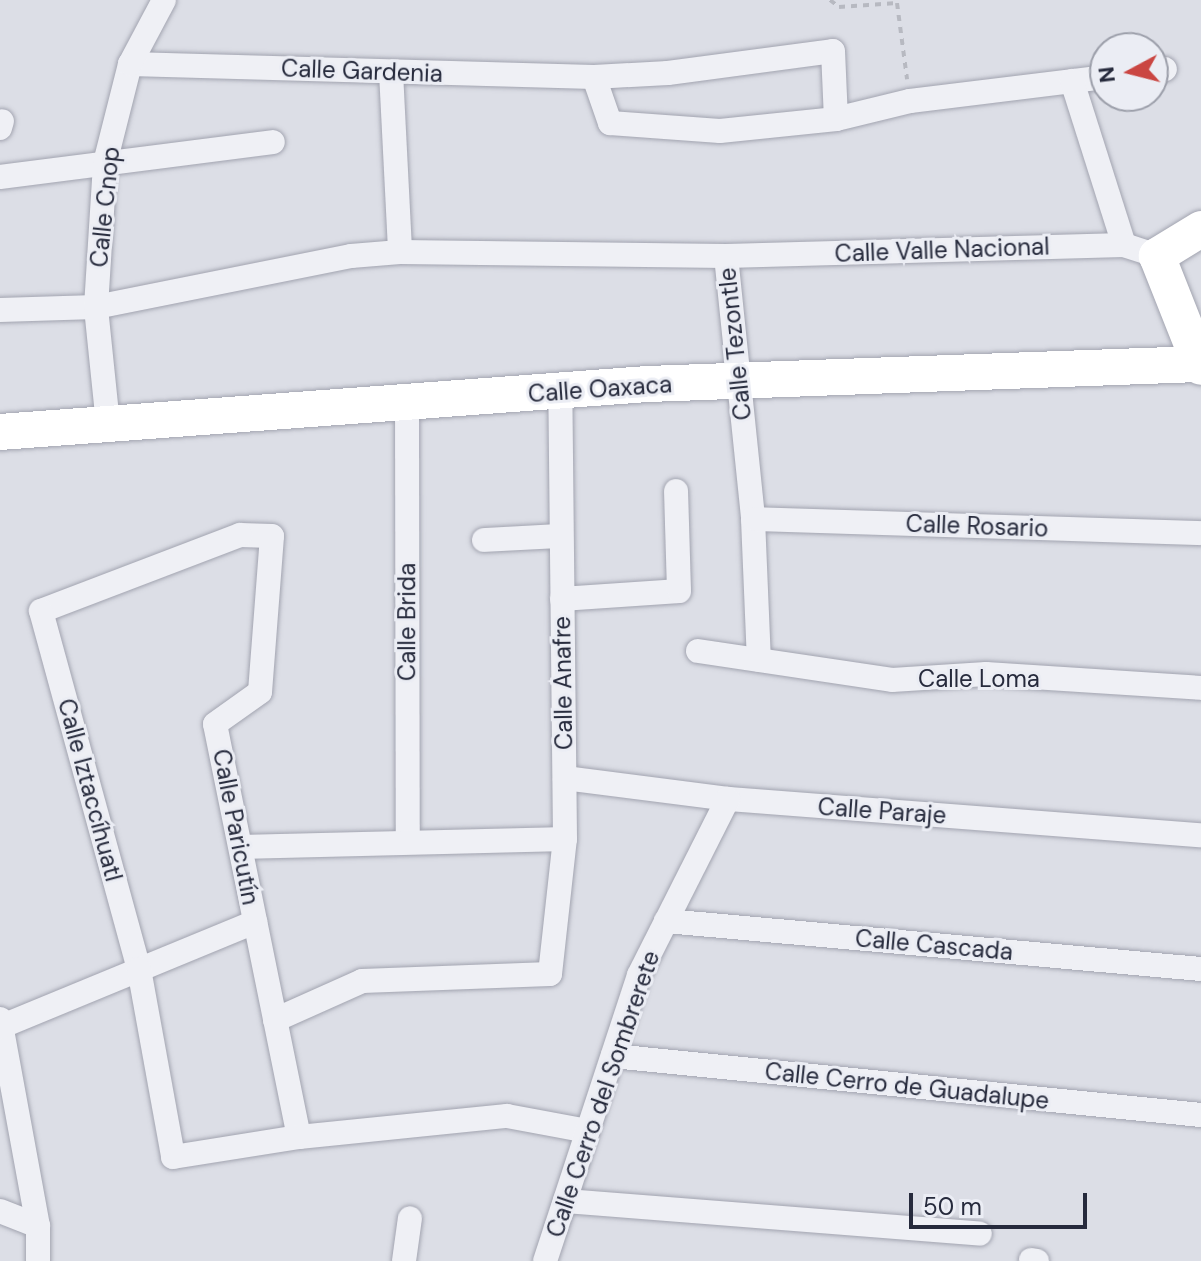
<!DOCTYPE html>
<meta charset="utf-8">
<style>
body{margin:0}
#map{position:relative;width:1201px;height:1261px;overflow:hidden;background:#dcdee6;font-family:"DM Sans",sans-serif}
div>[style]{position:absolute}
.path>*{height:4px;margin-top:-2px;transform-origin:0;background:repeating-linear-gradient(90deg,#b7b9c1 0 6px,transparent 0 12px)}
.roads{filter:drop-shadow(0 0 2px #a2a4b0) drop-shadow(0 0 2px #a2a4b0)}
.street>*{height:24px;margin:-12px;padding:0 12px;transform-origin:12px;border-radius:12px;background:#eff0f5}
.secondary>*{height:36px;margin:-18px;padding:0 18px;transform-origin:18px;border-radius:18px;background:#fff}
span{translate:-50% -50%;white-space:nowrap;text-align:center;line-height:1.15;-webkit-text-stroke:6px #ebedf4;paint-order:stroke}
.street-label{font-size:24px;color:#262a3c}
.north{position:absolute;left:1089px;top:32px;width:80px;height:80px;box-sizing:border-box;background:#ebedf4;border:2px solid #9c9faa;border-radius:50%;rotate:263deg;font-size:22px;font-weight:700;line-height:32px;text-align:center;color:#262a3c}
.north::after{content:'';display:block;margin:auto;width:28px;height:36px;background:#ca4642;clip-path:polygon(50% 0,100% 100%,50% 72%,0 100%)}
.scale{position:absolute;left:909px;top:1193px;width:178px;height:36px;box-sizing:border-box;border:4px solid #262a3c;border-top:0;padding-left:10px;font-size:24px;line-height:28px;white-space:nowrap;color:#262a3c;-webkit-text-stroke:6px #ebedf4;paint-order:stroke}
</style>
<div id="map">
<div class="path">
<div style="left:830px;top:0;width:11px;rotate:38deg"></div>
<div style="left:839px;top:7px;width:58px;rotate:-3.9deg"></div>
<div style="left:897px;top:3px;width:77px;rotate:82.5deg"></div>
</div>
<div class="roads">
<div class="street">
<div style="left:130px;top:64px;width:464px;rotate:1.6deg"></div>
<div style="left:594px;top:77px;width:74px;rotate:-3.1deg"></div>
<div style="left:668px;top:73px;width:166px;rotate:-7.6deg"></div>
<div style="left:833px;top:51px;width:68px;rotate:87.5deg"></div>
<div style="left:836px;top:119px;width:76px;rotate:-13.7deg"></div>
<div style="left:910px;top:101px;width:196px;rotate:-7deg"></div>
<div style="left:1153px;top:71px;width:12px;rotate:-9deg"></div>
<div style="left:391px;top:72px;width:180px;rotate:87.1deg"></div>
<div style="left:594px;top:77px;width:49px;rotate:70.8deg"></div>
<div style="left:610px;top:123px;width:110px;rotate:4.2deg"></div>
<div style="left:720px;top:131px;width:117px;rotate:-5.9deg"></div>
<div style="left:1072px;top:81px;width:172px;rotate:72.4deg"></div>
<div style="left:0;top:128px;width:7px;rotate:-74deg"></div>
<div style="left:0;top:177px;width:275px;rotate:-7.3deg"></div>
<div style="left:726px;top:256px;width:264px;rotate:84.1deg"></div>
<div style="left:753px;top:519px;width:141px;rotate:87.6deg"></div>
<div style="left:0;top:310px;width:96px;rotate:-1.8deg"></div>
<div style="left:96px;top:307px;width:260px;rotate:-11.3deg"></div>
<div style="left:351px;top:256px;width:49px;rotate:-4.7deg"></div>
<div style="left:400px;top:252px;width:326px;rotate:0.7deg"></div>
<div style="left:726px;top:256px;width:398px;rotate:-1.6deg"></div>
<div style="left:1124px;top:245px;width:35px;rotate:18deg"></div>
<div style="left:407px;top:402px;width:439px;rotate:89.9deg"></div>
<div style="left:108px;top:424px;width:118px;rotate:-95.9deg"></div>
<div style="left:96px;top:307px;width:144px;rotate:-86.4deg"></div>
<div style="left:105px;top:163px;width:102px;rotate:-75.8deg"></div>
<div style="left:130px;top:64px;width:72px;rotate:-62deg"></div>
<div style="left:753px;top:519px;width:448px;rotate:1.8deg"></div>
<div style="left:484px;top:540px;width:77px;rotate:-3deg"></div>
<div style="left:562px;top:599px;width:117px;rotate:-3.9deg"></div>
<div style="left:679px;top:591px;width:100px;rotate:-91.7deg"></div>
<div style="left:698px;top:651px;width:196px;rotate:8.5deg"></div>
<div style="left:892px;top:680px;width:94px;rotate:-3.7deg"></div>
<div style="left:986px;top:674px;width:215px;rotate:3.7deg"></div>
<div style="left:565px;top:778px;width:164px;rotate:7.3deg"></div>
<div style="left:728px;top:799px;width:474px;rotate:4.4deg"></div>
<div style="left:241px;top:847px;width:324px;rotate:-1.4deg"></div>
<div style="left:666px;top:921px;width:537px;rotate:5.13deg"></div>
<div style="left:0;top:1019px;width:210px;rotate:79.6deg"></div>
<div style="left:38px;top:1226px;width:35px;rotate:90deg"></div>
<div style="left:275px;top:1020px;width:95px;rotate:-24.1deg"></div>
<div style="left:362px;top:981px;width:188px;rotate:-2.1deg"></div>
<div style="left:550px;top:974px;width:136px;rotate:-83.7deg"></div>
<div style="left:565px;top:839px;width:448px;rotate:-90.6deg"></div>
<div style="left:0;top:1027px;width:276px;rotate:-22.4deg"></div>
<div style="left:613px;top:1056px;width:591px;rotate:5.73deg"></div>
<div style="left:299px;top:1137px;width:421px;rotate:-101.5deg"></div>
<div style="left:215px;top:724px;width:55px;rotate:-35.4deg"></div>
<div style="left:260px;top:692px;width:156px;rotate:-85.6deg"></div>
<div style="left:272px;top:536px;width:32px;rotate:-178deg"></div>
<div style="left:240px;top:535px;width:213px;rotate:159.1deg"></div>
<div style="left:41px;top:611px;width:371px;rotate:74.7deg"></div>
<div style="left:139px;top:969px;width:191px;rotate:79.7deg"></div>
<div style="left:173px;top:1157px;width:128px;rotate:-9deg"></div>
<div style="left:299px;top:1137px;width:209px;rotate:-5.8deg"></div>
<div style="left:507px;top:1116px;width:82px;rotate:10.5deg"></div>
<div style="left:565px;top:1201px;width:416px;rotate:4.5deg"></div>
<div style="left:0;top:1211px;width:41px;rotate:21.5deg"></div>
<div style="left:1031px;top:1260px;width:6px;rotate:9deg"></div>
<div style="left:404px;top:1261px;width:43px;rotate:-82.1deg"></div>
<div style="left:545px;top:1261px;width:301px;rotate:-71.8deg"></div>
<div style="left:639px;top:975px;width:197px;rotate:-63.2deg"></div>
</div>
<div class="secondary">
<div style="left:1201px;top:229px;width:52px;rotate:148.5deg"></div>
<div style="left:1157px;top:256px;width:119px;rotate:68.4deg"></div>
<div style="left:0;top:432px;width:650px;rotate:-4.24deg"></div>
<div style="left:648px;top:384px;width:552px;rotate:-2.08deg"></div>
</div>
</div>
<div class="street-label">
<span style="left:362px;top:71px;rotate:2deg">Calle Gardenia</span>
<span style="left:105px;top:207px;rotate:-84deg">Calle Cnop</span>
<span style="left:942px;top:250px;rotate:-2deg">Calle Valle Nacional</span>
<span style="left:735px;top:344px;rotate:-96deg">Calle Tezontle</span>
<span style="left:600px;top:389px;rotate:-4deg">Calle Oaxaca</span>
<span style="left:977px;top:526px;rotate:2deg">Calle Rosario</span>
<span style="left:407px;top:622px;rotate:-90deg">Calle Brida</span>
<span style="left:979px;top:679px">Calle Loma</span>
<span style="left:563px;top:683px;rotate:-91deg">Calle Anafre</span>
<span style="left:90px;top:790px;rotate:75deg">Calle Iztaccíhuatl</span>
<span style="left:882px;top:811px;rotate:4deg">Calle Paraje</span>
<span style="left:236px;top:827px;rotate:79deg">Calle Paricutín</span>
<span style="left:934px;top:945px;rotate:5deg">Calle Cascada</span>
<span style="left:907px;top:1086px;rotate:6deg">Calle Cerro de Guadalupe</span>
<span style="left:603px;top:1094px;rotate:-71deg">Calle Cerro del Sombrerete</span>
</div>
<div class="north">N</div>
<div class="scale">50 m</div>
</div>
